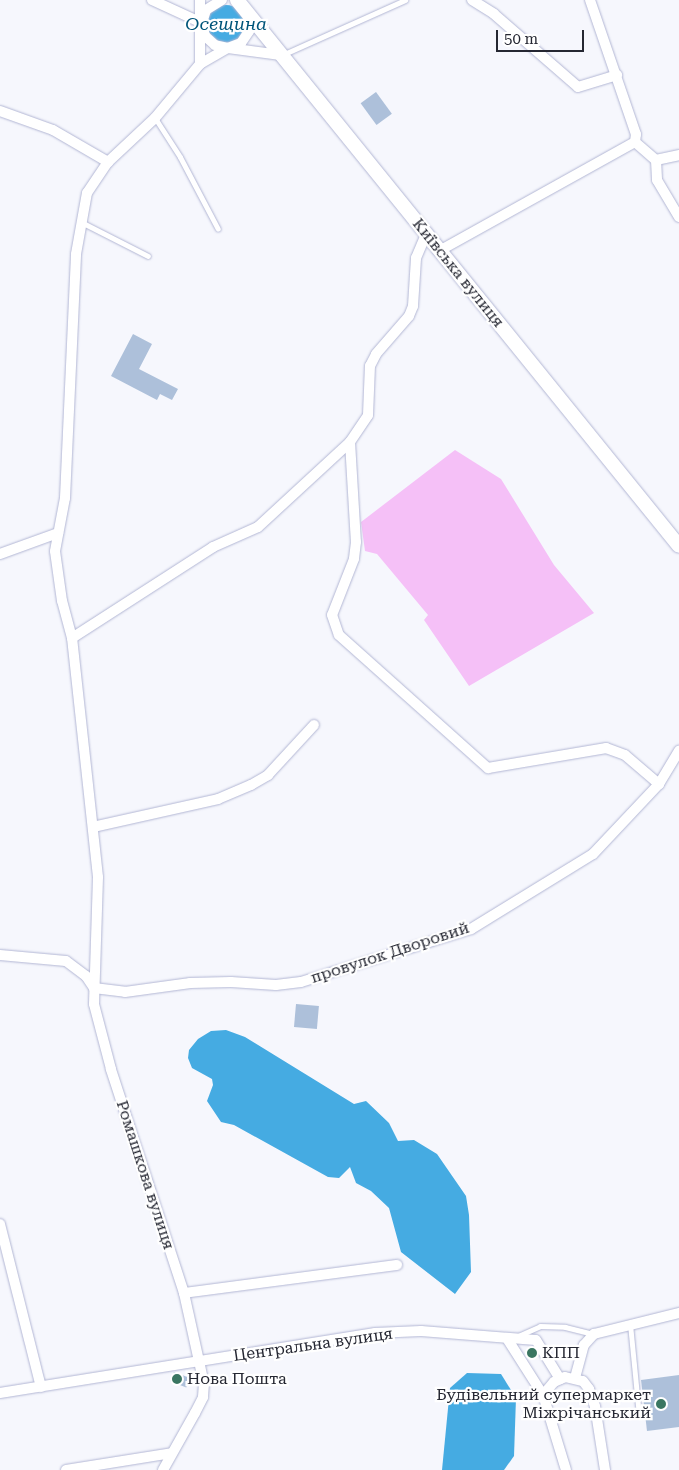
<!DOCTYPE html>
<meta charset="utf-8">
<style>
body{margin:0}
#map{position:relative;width:679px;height:1470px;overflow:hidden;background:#f6f7fd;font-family:"Roboto Serif",serif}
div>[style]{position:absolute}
.green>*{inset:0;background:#f5c0f7}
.water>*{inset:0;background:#45abe2}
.round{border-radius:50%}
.building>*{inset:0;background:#adc0da;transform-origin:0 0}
.roads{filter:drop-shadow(0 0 1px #b2b6d4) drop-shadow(0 0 1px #b2b6d4)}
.lane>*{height:5px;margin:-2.5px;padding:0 2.5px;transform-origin:2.5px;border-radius:2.5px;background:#fff}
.street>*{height:10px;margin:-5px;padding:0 5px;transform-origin:5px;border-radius:5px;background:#fff}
.secondary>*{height:14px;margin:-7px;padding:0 7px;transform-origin:7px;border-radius:7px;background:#fff}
.dots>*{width:14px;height:14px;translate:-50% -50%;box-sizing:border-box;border:2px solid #fff;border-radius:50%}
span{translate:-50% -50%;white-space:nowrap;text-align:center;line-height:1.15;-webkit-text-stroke:4.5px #fff;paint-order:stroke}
.street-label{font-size:16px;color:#252732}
.poi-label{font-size:16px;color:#252732}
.left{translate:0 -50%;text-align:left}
.right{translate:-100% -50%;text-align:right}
.water-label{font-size:18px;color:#00557a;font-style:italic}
.scale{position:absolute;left:496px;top:30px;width:88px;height:22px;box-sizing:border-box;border:2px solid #252732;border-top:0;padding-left:6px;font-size:15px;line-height:18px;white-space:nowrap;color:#252732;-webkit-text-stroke:4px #fff;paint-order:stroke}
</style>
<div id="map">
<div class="green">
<div style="clip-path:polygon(455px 450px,501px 479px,554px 565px,594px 613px,469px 686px,424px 620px,428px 615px,377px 554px,365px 551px,361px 522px)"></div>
</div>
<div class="water">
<div class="round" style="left:207px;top:5px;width:38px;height:38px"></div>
<div style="clip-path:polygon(226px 1030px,245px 1037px,354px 1104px,366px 1101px,389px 1123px,398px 1141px,414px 1140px,437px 1154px,466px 1196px,469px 1215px,471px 1272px,455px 1294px,401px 1252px,389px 1208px,371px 1191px,356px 1183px,350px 1167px,339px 1178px,328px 1177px,234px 1125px,221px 1122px,207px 1101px,213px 1085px,212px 1079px,192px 1068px,188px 1058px,189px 1050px,198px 1039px,211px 1031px)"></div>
<div style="clip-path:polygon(467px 1373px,501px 1374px,516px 1398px,514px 1456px,504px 1470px,442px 1470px,450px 1388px)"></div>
</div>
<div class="building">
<div style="left:376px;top:92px;width:27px;height:19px;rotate:54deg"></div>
<div style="clip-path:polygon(133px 334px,152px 344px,139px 369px,178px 389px,172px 400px,160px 394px,157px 400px,111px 376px)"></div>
<div style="left:296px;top:1004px;width:23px;height:23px;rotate:5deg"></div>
<div style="left:174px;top:1372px;width:17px;height:10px;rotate:21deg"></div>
<div style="clip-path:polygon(679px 1375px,679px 1427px,647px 1431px,641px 1380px)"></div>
</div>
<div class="roads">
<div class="lane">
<div style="left:282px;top:55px;width:135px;rotate:-24.1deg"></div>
<div style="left:155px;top:118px;width:46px;rotate:57.3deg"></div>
<div style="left:180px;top:157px;width:81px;rotate:62.2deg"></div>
<div style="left:81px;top:222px;width:75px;rotate:26.9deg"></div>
<div style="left:630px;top:1324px;width:91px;rotate:84.4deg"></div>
<div style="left:518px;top:1336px;width:24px;rotate:-24deg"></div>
<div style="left:540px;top:1326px;width:25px;rotate:2deg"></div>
<div style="left:565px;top:1327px;width:30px;rotate:14deg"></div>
</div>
<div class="street">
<div style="left:152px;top:0;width:55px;rotate:24.7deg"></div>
<div style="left:222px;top:0;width:19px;rotate:148deg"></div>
<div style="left:206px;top:10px;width:14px;rotate:107deg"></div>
<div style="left:202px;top:23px;width:13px;rotate:77deg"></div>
<div style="left:205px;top:36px;width:13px;rotate:42deg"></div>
<div style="left:215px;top:45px;width:13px;rotate:13deg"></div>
<div style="left:228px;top:48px;width:14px;rotate:-21deg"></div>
<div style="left:241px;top:43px;width:14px;rotate:-56deg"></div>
<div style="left:249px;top:31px;width:17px;rotate:-93deg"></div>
<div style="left:472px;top:0;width:26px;rotate:32deg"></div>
<div style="left:494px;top:14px;width:111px;rotate:41deg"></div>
<div style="left:578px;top:87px;width:41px;rotate:-17.1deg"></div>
<div style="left:590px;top:0;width:142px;rotate:71.1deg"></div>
<div style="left:636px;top:134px;width:8px;rotate:97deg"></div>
<div style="left:635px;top:142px;width:28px;rotate:41deg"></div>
<div style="left:200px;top:64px;width:32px;rotate:-30deg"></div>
<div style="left:228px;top:48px;width:53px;rotate:7.5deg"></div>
<div style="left:0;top:111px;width:56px;rotate:19.7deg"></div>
<div style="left:53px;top:130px;width:64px;rotate:30.2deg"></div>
<div style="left:656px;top:160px;width:20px;rotate:87deg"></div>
<div style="left:657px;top:180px;width:43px;rotate:59.3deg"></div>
<div style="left:656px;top:160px;width:24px;rotate:-12deg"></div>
<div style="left:439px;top:251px;width:224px;rotate:-29.1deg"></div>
<div style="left:350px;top:442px;width:100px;rotate:86.6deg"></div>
<div style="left:356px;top:542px;width:17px;rotate:97deg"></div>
<div style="left:354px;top:559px;width:60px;rotate:111.4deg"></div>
<div style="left:332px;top:615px;width:21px;rotate:71deg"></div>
<div style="left:339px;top:635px;width:200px;rotate:41.8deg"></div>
<div style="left:488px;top:768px;width:120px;rotate:-9.6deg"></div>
<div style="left:606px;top:748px;width:20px;rotate:20deg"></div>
<div style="left:625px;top:755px;width:45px;rotate:40.5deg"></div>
<div style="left:0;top:554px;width:62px;rotate:-19.9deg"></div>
<div style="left:72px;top:638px;width:168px;rotate:-32.8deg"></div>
<div style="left:213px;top:547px;width:49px;rotate:-24deg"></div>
<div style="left:258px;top:527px;width:125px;rotate:-42.7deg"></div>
<div style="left:350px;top:442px;width:32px;rotate:-56deg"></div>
<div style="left:368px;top:415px;width:49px;rotate:-87.7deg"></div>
<div style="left:370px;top:366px;width:13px;rotate:-63deg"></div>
<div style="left:376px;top:354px;width:50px;rotate:-49deg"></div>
<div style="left:409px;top:316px;width:11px;rotate:-68deg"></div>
<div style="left:413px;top:306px;width:48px;rotate:-86.4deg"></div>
<div style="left:416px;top:258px;width:26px;rotate:-67deg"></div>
<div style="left:93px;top:827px;width:128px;rotate:-12.6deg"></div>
<div style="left:218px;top:799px;width:36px;rotate:-23deg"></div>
<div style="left:251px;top:785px;width:20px;rotate:-30deg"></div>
<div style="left:268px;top:775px;width:68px;rotate:-47.4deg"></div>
<div style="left:0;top:955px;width:66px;rotate:5.2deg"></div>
<div style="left:66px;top:961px;width:25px;rotate:37deg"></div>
<div style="left:86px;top:976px;width:14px;rotate:56deg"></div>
<div style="left:94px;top:988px;width:31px;rotate:7deg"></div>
<div style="left:125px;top:992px;width:66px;rotate:-7.9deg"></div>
<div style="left:190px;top:983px;width:41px;rotate:-1.4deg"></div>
<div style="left:231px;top:982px;width:45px;rotate:3.8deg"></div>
<div style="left:276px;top:985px;width:25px;rotate:-7deg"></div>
<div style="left:301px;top:982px;width:178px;rotate:-17.3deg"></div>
<div style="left:471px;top:929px;width:143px;rotate:-31.6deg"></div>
<div style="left:593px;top:854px;width:96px;rotate:-46.7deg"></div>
<div style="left:659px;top:784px;width:39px;rotate:-59deg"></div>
<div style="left:0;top:1224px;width:168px;rotate:75.9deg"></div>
<div style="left:184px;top:1293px;width:215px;rotate:-7.5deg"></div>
<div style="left:508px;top:1340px;width:65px;rotate:57.5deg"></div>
<div style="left:575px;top:1378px;width:34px;rotate:-75deg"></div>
<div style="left:584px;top:1345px;width:15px;rotate:-48deg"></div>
<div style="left:594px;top:1334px;width:88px;rotate:-13.9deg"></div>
<div style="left:0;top:1393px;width:380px;rotate:-9.1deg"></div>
<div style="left:375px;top:1333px;width:46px;rotate:-2.5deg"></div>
<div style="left:421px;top:1331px;width:115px;rotate:4.5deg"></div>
<div style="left:536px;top:1340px;width:46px;rotate:58.4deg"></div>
<div style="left:66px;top:1470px;width:107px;rotate:-9.1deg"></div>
<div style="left:163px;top:1470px;width:65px;rotate:-60.7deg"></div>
<div style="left:195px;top:1413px;width:18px;rotate:-63deg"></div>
<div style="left:203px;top:1397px;width:13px;rotate:-86deg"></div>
<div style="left:204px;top:1384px;width:93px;rotate:-102.4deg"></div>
<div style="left:184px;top:1293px;width:236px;rotate:-108.1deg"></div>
<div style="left:111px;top:1069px;width:67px;rotate:-104.7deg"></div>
<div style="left:94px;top:1004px;width:127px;rotate:-88.2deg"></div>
<div style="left:98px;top:877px;width:240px;rotate:-96.2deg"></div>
<div style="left:72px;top:638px;width:38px;rotate:-105deg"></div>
<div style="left:62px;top:601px;width:50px;rotate:-98deg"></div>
<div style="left:55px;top:551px;width:54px;rotate:-79.3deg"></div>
<div style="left:65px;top:498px;width:244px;rotate:-87.4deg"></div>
<div style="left:76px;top:254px;width:62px;rotate:-79.8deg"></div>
<div style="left:87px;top:193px;width:37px;rotate:-56deg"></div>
<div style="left:108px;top:162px;width:64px;rotate:-43.1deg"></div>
<div style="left:155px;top:118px;width:70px;rotate:-50.2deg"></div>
<div style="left:200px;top:64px;width:64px;rotate:-90deg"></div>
<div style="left:566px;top:1470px;width:78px;rotate:-107deg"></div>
<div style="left:543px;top:1395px;width:17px;rotate:-50deg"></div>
<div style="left:554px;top:1382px;width:12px;rotate:-24deg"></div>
<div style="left:565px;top:1377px;width:18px;rotate:13deg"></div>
<div style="left:583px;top:1381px;width:10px;rotate:53deg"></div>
<div style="left:589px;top:1389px;width:18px;rotate:71deg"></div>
<div style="left:595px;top:1406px;width:65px;rotate:81.1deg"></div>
</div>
<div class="secondary">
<div style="left:237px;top:0;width:702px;rotate:51.01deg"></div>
</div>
</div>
<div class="dots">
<div style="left:532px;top:1353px;background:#3a7661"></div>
<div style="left:177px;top:1379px;background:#3a7661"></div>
<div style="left:661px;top:1404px;background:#3a7661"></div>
</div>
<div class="street-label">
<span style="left:458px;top:273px;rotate:51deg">Київська вулиця</span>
<span style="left:390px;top:953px;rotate:-18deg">провулок Дворовий</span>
<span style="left:145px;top:1175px;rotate:72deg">Ромашкова вулиця</span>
<span style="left:313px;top:1345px;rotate:-8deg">Центральна вулиця</span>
</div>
<div class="poi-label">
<span class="left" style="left:542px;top:1353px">КПП</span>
<span class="left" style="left:187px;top:1379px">Нова Пошта</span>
<span class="right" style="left:651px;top:1404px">Будівельний супермаркет<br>Міжрічанський</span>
</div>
<div class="water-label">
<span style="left:226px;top:24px">Осещина</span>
</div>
<div class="scale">50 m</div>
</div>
